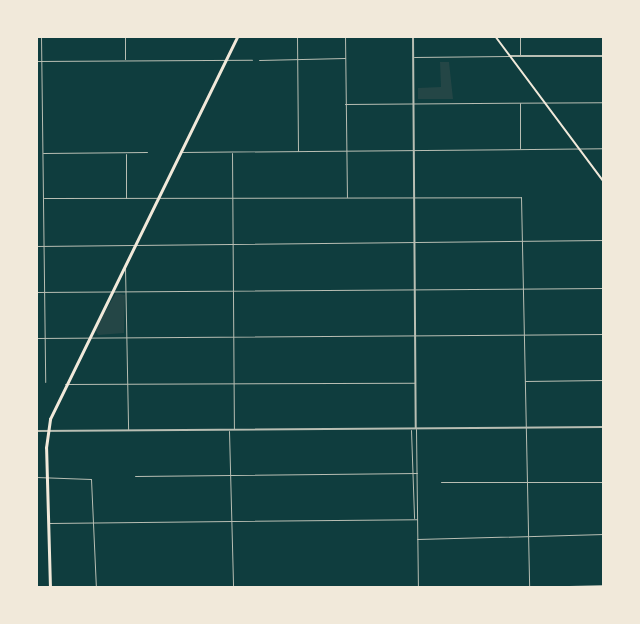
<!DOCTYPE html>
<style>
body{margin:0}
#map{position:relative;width:640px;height:624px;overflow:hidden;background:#0f3d3e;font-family:"DejaVu Sans",sans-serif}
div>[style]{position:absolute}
.green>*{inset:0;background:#244646}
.minor>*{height:1px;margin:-0.5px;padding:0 0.5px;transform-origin:0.5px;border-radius:0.5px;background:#b8beb3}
.tertiary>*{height:2px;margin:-1px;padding:0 1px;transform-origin:1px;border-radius:1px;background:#b8beb3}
.secondary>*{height:2px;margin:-1px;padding:0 1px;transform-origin:1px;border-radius:1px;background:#f1e9da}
.primary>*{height:2.5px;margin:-1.25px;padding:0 1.25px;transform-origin:1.25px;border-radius:1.25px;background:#f1e9da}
span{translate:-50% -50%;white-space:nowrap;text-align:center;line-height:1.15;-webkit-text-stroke:5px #f1e9da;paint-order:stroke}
.frame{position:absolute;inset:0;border:38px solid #f1e9da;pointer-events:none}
</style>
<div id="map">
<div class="green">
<div style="clip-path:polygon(440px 62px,449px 62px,453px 99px,418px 99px,418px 88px,441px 87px)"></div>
<div style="clip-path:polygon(116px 293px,125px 295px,124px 333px,98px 335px,95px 329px)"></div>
</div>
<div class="minor">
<div style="left:41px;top:36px;width:346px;rotate:89.3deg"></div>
<div style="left:125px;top:36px;width:23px;rotate:90deg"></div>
<div style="left:297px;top:36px;width:115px;rotate:89.5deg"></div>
<div style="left:345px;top:36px;width:161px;rotate:89.3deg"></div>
<div style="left:520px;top:36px;width:20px;rotate:90deg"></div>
<div style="left:414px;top:57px;width:95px;rotate:-0.6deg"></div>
<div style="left:259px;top:60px;width:86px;rotate:-1.3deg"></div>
<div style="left:36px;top:61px;width:216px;rotate:-0.3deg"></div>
<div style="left:520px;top:103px;width:45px;rotate:90deg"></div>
<div style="left:345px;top:104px;width:259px;rotate:-0.4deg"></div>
<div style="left:182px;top:152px;width:422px;rotate:-0.5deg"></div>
<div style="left:43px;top:153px;width:104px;rotate:-0.6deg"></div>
<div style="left:232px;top:153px;width:276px;rotate:89.6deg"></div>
<div style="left:126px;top:154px;width:44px;rotate:90deg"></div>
<div style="left:44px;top:198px;width:477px;rotate:-0.1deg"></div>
<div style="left:521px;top:197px;width:390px;rotate:88.8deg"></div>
<div style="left:36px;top:246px;width:568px;rotate:-0.61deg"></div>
<div style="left:125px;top:267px;width:163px;rotate:88.9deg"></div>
<div style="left:36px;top:292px;width:568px;rotate:-0.4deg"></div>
<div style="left:36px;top:338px;width:568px;rotate:-0.4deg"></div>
<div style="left:525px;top:381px;width:79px;rotate:-0.7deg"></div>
<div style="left:65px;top:384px;width:350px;rotate:-0.2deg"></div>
<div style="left:416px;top:429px;width:159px;rotate:89.3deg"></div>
<div style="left:411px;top:430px;width:88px;rotate:88deg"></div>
<div style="left:229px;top:431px;width:157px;rotate:88.5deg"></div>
<div style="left:135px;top:476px;width:282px;rotate:-0.6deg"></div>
<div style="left:36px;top:477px;width:55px;rotate:2.1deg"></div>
<div style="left:91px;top:479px;width:109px;rotate:87.4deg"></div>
<div style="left:441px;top:482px;width:163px"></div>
<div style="left:49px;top:523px;width:368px;rotate:-0.6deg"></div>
<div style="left:417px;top:539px;width:187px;rotate:-1.5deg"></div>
<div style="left:499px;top:588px;width:105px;rotate:-1.6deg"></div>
</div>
<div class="tertiary">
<div style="left:413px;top:36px;width:392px;rotate:89.6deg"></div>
<div style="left:511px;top:56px;width:93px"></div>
<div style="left:36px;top:431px;width:568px;rotate:-0.4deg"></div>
</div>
<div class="secondary">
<div style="left:495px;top:36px;width:182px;rotate:53.3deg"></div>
</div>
<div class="primary">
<div style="left:50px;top:588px;width:140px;rotate:-91.6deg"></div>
<div style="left:46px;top:448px;width:29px;rotate:-82deg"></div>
<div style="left:50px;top:419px;width:427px;rotate:-63.9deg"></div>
</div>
<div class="frame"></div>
</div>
